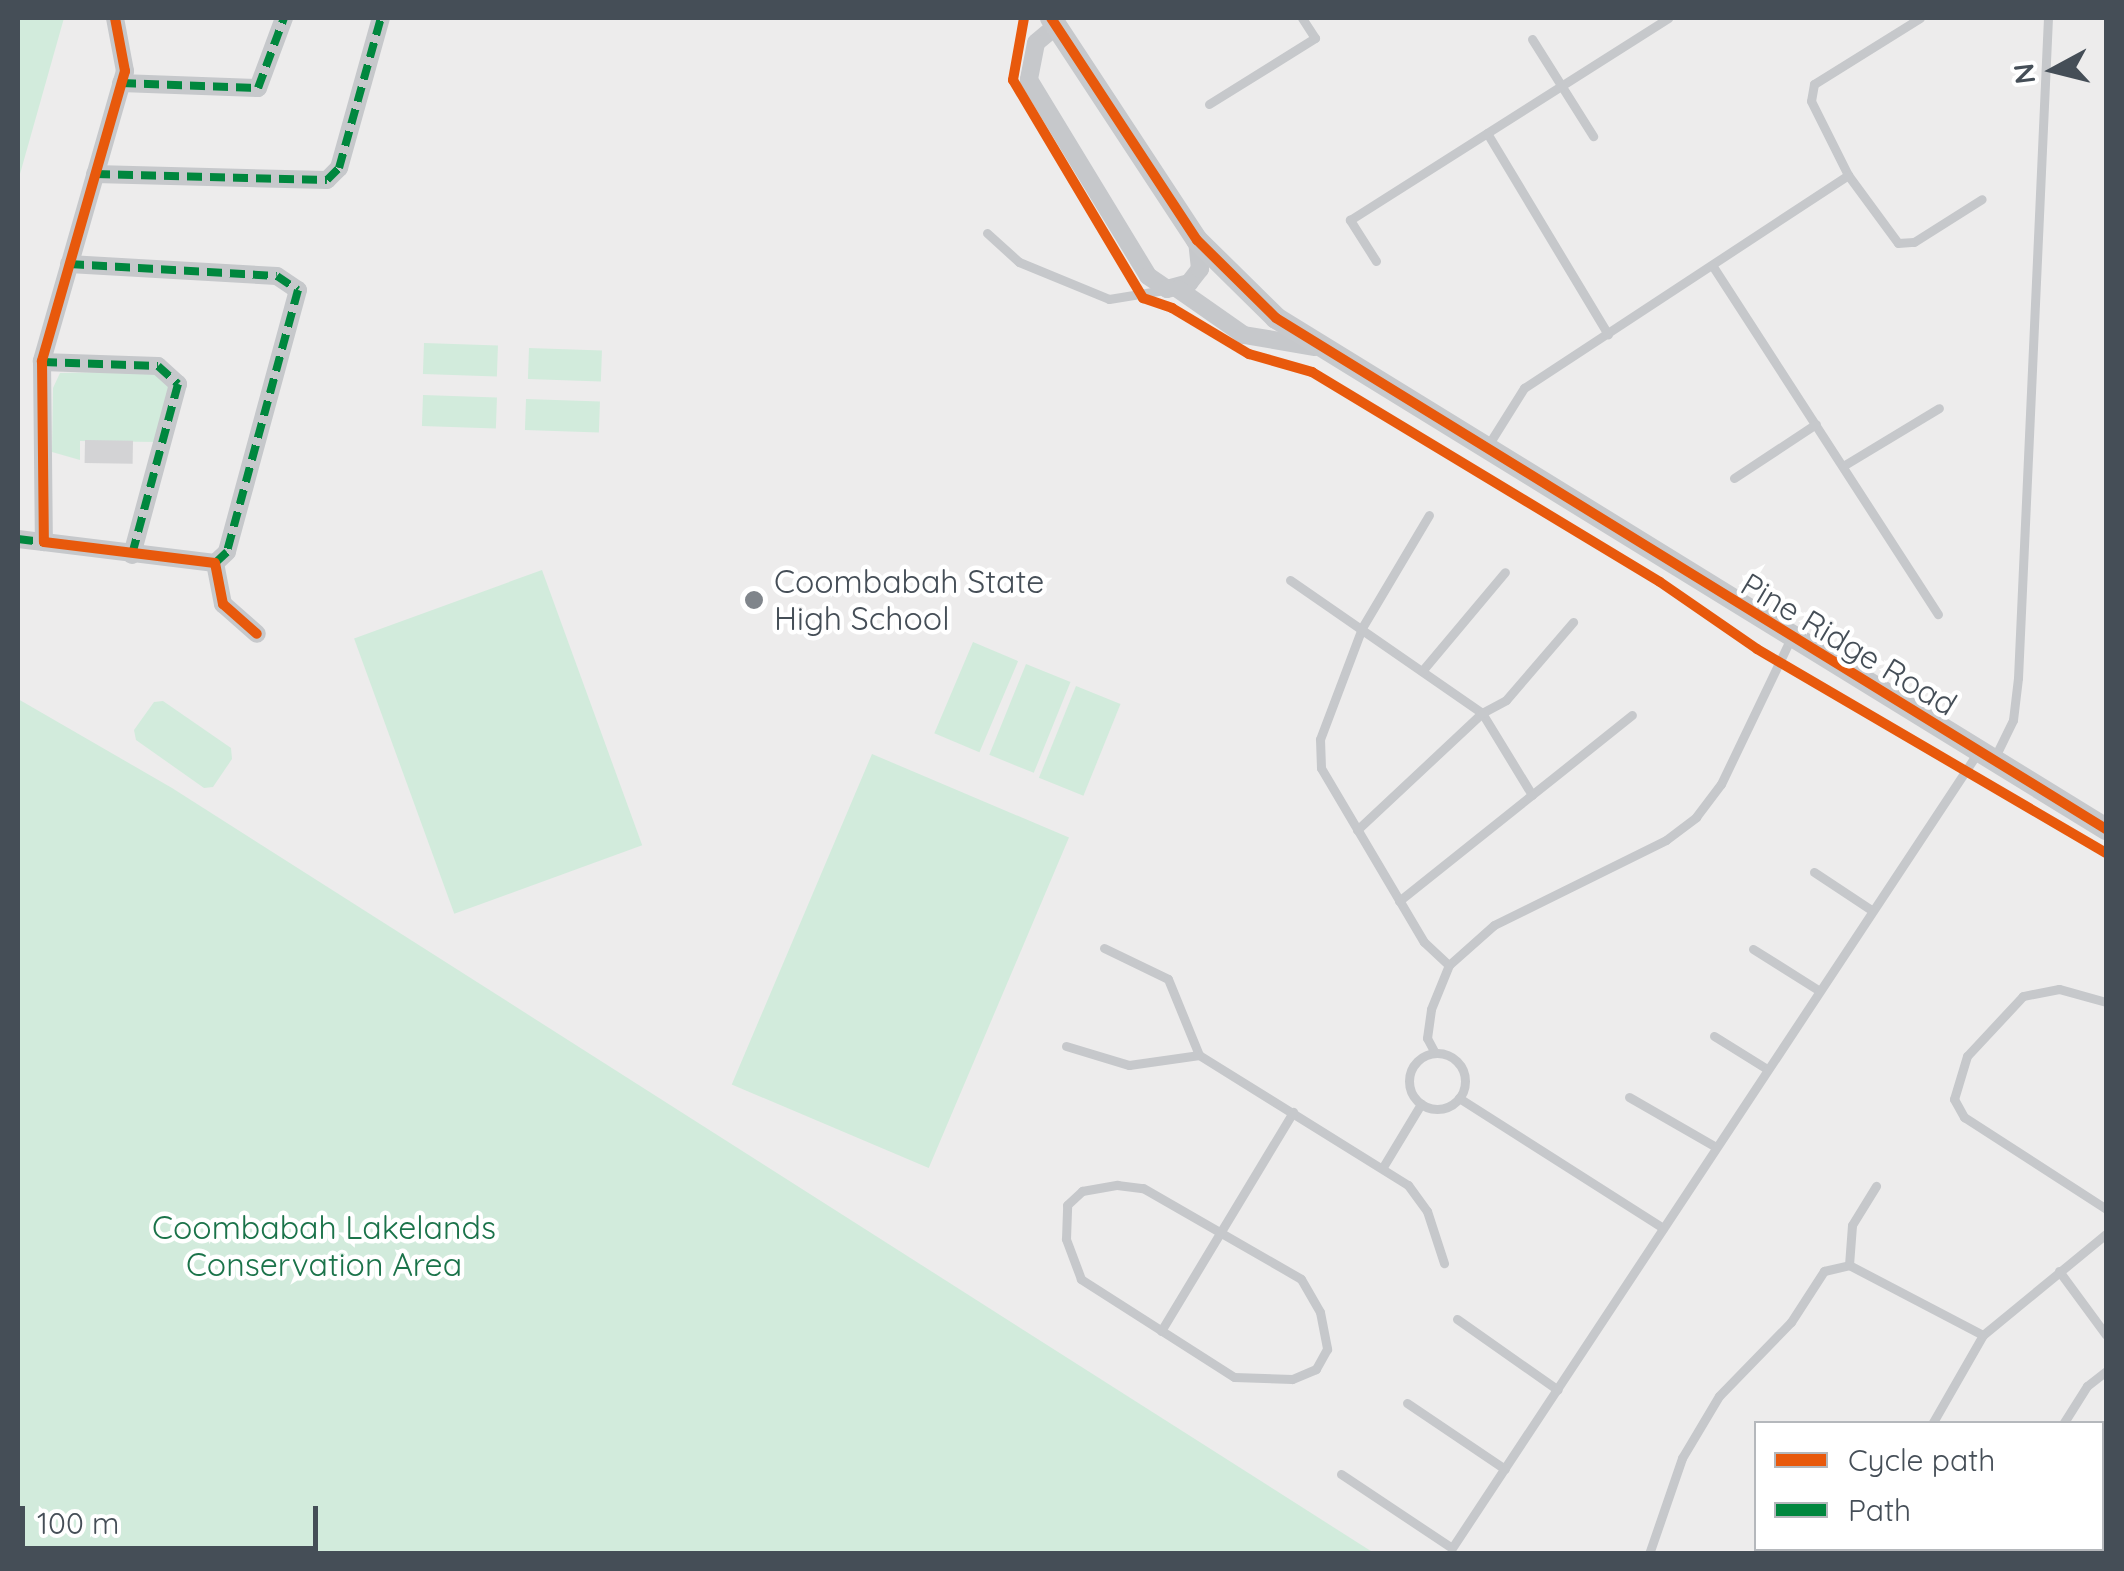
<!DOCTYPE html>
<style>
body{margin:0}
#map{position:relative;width:2124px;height:1571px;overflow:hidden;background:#edecec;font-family:Quicksand,sans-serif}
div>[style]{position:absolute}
.green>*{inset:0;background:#d2ebdc;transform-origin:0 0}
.building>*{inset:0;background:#d3d3d5;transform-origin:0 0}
.lane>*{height:9px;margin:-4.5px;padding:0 4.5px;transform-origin:4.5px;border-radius:4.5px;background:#c6c8cb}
.lane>.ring{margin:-4.5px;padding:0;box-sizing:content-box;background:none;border:9px solid #c6c8cb;border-radius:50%}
.street>*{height:18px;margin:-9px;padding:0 9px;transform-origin:9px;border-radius:9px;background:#c6c8cb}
.secondary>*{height:22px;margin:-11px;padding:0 11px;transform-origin:11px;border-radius:11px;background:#c7c9cc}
.quiet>*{height:8px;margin-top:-4px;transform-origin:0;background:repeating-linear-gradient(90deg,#00873e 0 15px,transparent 0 23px)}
.cycleway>*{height:10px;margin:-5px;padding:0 5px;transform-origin:5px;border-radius:5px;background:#e8590c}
.dots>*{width:28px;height:28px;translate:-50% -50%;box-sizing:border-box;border:5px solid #fff;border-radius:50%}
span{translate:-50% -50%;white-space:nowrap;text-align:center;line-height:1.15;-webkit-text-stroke:9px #fff;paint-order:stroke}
.poi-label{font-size:32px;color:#454e57}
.left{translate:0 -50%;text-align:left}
.street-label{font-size:32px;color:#454e57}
.park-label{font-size:32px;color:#1b734a}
.frame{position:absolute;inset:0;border:20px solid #454e57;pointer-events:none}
.legend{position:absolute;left:1754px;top:1421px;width:350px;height:130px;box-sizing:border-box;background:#fff;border:2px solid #b5b8bc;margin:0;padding:12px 18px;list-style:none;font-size:30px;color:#454e57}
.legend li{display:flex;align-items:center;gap:20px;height:50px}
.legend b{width:50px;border:2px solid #b5b8bc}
.north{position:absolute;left:2004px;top:20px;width:100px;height:100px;-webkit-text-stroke:8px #fff;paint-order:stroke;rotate:263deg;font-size:28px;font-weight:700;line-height:40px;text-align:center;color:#454e57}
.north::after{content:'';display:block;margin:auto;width:35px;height:45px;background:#454e57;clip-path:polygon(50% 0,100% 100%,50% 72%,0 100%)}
.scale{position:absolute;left:20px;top:1506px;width:298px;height:45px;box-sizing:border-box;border:5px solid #454e57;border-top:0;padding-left:12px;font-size:30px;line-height:35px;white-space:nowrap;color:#454e57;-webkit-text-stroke:8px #fff;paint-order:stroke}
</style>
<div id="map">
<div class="green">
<div style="clip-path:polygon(18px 18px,64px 18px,18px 181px)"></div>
<div style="left:424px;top:343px;width:74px;height:31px;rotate:2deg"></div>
<div style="left:529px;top:348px;width:73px;height:31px;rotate:2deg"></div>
<div style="clip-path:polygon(156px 371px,170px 382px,157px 442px,80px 441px,80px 460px,52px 452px,53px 388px,60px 373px)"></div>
<div style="left:423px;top:395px;width:74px;height:31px;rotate:2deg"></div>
<div style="left:526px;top:399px;width:74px;height:31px;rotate:2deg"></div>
<div style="left:542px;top:570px;width:293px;height:200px;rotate:70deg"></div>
<div style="left:973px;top:642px;width:49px;height:99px;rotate:23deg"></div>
<div style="left:1026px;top:664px;width:48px;height:98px;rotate:22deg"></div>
<div style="left:1076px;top:686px;width:48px;height:99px;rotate:22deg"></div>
<div style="clip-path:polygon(18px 699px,172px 788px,1374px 1553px,34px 1554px,18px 1548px)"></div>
<div style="clip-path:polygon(163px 701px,231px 748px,232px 759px,213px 787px,204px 788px,136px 740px,134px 730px,154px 702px)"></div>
<div style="left:872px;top:754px;width:214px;height:359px;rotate:23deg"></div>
</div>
<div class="building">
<div style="left:85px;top:440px;width:48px;height:23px;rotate:1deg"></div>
</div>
<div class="lane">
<div style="left:1920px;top:18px;width:125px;rotate:148.1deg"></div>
<div style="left:1814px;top:84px;width:17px;rotate:100deg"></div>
<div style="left:1811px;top:101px;width:83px;rotate:63.4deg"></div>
<div style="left:1848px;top:175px;width:84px;rotate:53.7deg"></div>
<div style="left:1898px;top:243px;width:16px;rotate:-4deg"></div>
<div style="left:1914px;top:242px;width:80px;rotate:-32.3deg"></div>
<div style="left:1532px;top:39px;width:115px;rotate:57.8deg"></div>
<div style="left:1209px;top:104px;width:125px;rotate:-31.9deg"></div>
<div style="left:1315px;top:38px;width:24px;rotate:-123deg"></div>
<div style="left:1487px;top:133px;width:235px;rotate:59deg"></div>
<div style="left:987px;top:233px;width:43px;rotate:42.2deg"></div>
<div style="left:1019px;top:262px;width:97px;rotate:22.3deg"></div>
<div style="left:1109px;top:299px;width:56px;rotate:-9.3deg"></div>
<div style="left:1376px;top:261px;width:49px;rotate:-122.4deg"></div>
<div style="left:1350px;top:220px;width:377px;rotate:-32.4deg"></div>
<div style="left:1712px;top:265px;width:416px;rotate:57.1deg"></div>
<div style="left:1487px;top:447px;width:70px;rotate:-57.9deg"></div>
<div style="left:1524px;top:388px;width:388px;rotate:-33.3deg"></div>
<div style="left:1843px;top:466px;width:112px;rotate:-31.1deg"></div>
<div style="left:1734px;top:478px;width:98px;rotate:-33.4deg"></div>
<div style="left:1429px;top:515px;width:131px;rotate:120.7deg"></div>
<div style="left:1362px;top:628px;width:119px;rotate:110.7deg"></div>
<div style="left:1320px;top:739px;width:29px;rotate:88deg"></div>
<div style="left:1321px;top:768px;width:202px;rotate:59.4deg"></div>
<div style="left:1424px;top:942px;width:34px;rotate:43deg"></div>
<div style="left:1290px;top:580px;width:234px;rotate:34.7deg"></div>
<div style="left:1482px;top:713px;width:96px;rotate:58.6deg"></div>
<div style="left:1422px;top:671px;width:129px;rotate:-50deg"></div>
<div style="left:1994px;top:759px;width:43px;rotate:-64deg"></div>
<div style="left:2013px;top:720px;width:42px;rotate:-83.2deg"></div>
<div style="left:2018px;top:678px;width:661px;rotate:-87.4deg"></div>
<div style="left:1357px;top:830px;width:171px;rotate:-43.1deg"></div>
<div style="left:1482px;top:713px;width:27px;rotate:-28deg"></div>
<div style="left:1506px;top:700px;width:103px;rotate:-49.3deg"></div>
<div style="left:1814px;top:872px;width:67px;rotate:33.5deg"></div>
<div style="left:1399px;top:901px;width:298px;rotate:-38.6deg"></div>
<div style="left:1104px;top:948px;width:71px;rotate:25.8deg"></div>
<div style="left:1168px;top:979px;width:82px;rotate:67.8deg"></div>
<div style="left:1199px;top:1055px;width:246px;rotate:31.9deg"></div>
<div style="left:1408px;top:1185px;width:32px;rotate:54deg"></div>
<div style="left:1427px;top:1211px;width:55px;rotate:71.9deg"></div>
<div style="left:1753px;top:949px;width:77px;rotate:32.2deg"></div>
<div style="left:2106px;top:1002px;width:49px;rotate:-164.5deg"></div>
<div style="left:2059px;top:989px;width:37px;rotate:169deg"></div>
<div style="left:2023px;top:996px;width:82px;rotate:133deg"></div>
<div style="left:1967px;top:1056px;width:45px;rotate:106.8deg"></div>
<div style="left:1954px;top:1099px;width:21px;rotate:61deg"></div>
<div style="left:1964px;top:1117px;width:169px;rotate:32.9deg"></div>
<div style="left:1714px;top:1036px;width:62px;rotate:31.9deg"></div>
<div style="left:1066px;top:1046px;width:66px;rotate:16.8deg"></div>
<div style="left:1129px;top:1065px;width:71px;rotate:-8.1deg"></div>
<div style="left:1435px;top:1053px;width:17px;rotate:-118deg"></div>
<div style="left:1427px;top:1038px;width:29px;rotate:-82deg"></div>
<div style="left:1431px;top:1009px;width:48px;rotate:-67.8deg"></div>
<div style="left:1449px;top:965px;width:60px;rotate:-41.6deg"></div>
<div style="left:1494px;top:925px;width:192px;rotate:-26.3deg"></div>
<div style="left:1666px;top:840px;width:38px;rotate:-37deg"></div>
<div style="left:1696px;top:817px;width:41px;rotate:-52.9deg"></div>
<div style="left:1721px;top:784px;width:162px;rotate:-64.4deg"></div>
<div class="ring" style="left:1409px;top:1053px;width:47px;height:47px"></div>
<div style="left:1629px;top:1097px;width:100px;rotate:29.9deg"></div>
<div style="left:1459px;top:1098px;width:242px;rotate:32.5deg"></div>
<div style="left:1383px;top:1167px;width:74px;rotate:-58.9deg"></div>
<div style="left:1117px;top:1185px;width:26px;rotate:7deg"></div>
<div style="left:1143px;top:1188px;width:182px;rotate:29.9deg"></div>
<div style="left:1301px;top:1279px;width:38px;rotate:60deg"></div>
<div style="left:1320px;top:1312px;width:38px;rotate:79deg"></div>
<div style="left:1327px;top:1349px;width:23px;rotate:119deg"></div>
<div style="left:1316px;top:1369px;width:26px;rotate:157deg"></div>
<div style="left:1292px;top:1379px;width:58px;rotate:-178deg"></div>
<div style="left:1234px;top:1377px;width:182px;rotate:-147.4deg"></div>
<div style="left:1081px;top:1279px;width:43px;rotate:-110.6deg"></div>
<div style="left:1066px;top:1239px;width:34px;rotate:-88deg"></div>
<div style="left:1067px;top:1205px;width:21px;rotate:-43deg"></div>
<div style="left:1082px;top:1191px;width:36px;rotate:-10deg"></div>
<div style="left:1849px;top:1265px;width:40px;rotate:-85.7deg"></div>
<div style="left:1852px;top:1225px;width:46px;rotate:-58.4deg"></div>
<div style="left:2059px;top:1271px;width:79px;rotate:53.7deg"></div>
<div style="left:1457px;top:1319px;width:123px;rotate:35.1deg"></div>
<div style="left:1161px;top:1331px;width:256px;rotate:-58.9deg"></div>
<div style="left:1407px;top:1403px;width:118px;rotate:34deg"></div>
<div style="left:1932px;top:1424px;width:103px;rotate:-60.2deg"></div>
<div style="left:1983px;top:1335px;width:159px;rotate:-39.4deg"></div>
<div style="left:2063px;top:1424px;width:45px;rotate:-57.7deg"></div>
<div style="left:2087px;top:1386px;width:24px;rotate:-38deg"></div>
<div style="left:1341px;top:1474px;width:133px;rotate:33.7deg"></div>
<div style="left:1452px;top:1548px;width:954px;rotate:-56.54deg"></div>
<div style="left:1649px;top:1554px;width:102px;rotate:-71deg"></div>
<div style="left:1682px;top:1458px;width:72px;rotate:-59.2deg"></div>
<div style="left:1719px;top:1396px;width:103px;rotate:-45.8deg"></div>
<div style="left:1791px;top:1322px;width:61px;rotate:-57.1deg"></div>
<div style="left:1824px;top:1271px;width:26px;rotate:-13deg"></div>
<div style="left:1849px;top:1265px;width:151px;rotate:27.6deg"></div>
<div style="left:1842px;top:1554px;width:7px;rotate:-63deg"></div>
</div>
<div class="street">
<div style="left:115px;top:18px;width:54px;rotate:79.3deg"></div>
<div style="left:125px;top:71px;width:302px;rotate:106deg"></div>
<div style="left:42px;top:361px;width:181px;rotate:89.4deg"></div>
<div style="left:44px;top:542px;width:172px;rotate:7deg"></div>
<div style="left:215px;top:563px;width:42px;rotate:79deg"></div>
<div style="left:223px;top:604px;width:45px;rotate:41.4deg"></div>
<div style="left:1056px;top:26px;width:26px;rotate:140deg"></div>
<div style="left:1036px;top:43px;width:38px;rotate:101deg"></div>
<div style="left:1029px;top:80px;width:229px;rotate:58.7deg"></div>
<div style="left:1148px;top:276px;width:23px;rotate:34deg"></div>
<div style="left:1167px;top:289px;width:23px;rotate:-15deg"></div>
<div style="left:1189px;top:283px;width:18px;rotate:-52deg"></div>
<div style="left:1200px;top:269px;width:29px;rotate:-96deg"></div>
<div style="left:121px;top:83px;width:137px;rotate:2.1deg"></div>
<div style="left:258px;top:88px;width:75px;rotate:-69.6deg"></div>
<div style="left:95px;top:174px;width:232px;rotate:1.5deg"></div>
<div style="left:327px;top:180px;width:17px;rotate:-45deg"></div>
<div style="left:339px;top:168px;width:156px;rotate:-74.4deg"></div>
<div style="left:69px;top:264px;width:208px;rotate:3.3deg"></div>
<div style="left:277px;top:276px;width:25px;rotate:34deg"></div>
<div style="left:298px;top:290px;width:271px;rotate:105.2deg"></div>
<div style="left:227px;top:552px;width:16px;rotate:137deg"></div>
<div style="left:1178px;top:289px;width:80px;rotate:34.9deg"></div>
<div style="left:1244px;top:335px;width:72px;rotate:9.6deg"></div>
<div style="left:42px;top:362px;width:116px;rotate:2deg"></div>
<div style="left:158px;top:366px;width:27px;rotate:42deg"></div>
<div style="left:178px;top:384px;width:177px;rotate:105.1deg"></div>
<div style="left:18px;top:539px;width:26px;rotate:7deg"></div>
</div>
<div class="secondary">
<div style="left:1051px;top:18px;width:266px;rotate:56.7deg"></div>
<div style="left:1197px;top:240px;width:111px;rotate:44.6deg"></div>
<div style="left:1276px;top:318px;width:975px;rotate:31.62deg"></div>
</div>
<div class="quiet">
<div style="left:121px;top:83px;width:137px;rotate:2.1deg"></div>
<div style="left:258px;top:88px;width:75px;rotate:-69.6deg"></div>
<div style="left:95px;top:174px;width:232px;rotate:1.5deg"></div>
<div style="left:327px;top:180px;width:17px;rotate:-45deg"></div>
<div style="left:339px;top:168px;width:156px;rotate:-74.4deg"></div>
<div style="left:69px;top:264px;width:208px;rotate:3.3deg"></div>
<div style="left:277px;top:276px;width:25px;rotate:34deg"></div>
<div style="left:298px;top:290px;width:271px;rotate:105.2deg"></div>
<div style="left:227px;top:552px;width:16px;rotate:137deg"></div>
<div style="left:42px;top:362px;width:116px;rotate:2deg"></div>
<div style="left:158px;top:366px;width:27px;rotate:42deg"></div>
<div style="left:178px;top:384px;width:177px;rotate:105.1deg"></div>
<div style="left:18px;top:539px;width:26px;rotate:7deg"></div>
</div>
<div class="cycleway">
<div style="left:115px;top:18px;width:54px;rotate:79.3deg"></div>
<div style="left:125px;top:71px;width:302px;rotate:106deg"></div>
<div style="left:42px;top:361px;width:181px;rotate:89.4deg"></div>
<div style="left:44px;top:542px;width:172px;rotate:7deg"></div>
<div style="left:215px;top:563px;width:42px;rotate:79deg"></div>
<div style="left:223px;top:604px;width:45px;rotate:41.4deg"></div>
<div style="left:1024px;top:18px;width:63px;rotate:100.1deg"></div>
<div style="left:1013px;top:80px;width:254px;rotate:59.2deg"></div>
<div style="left:1143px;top:298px;width:31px;rotate:19deg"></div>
<div style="left:1172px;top:308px;width:90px;rotate:30.9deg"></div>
<div style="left:1249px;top:354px;width:66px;rotate:15.9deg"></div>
<div style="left:1312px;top:372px;width:406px;rotate:31.1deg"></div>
<div style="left:1660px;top:582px;width:118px;rotate:34.6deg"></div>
<div style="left:1757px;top:649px;width:404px;rotate:30.3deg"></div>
<div style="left:1051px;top:18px;width:266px;rotate:56.7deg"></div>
<div style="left:1197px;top:240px;width:111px;rotate:44.6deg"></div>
<div style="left:1276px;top:318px;width:975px;rotate:31.62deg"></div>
</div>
<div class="dots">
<div style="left:754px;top:600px;background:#80858b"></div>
</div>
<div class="poi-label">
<span class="left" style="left:774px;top:600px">Coombabah State<br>High School</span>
</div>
<div class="street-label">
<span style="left:1849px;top:644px;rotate:31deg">Pine Ridge Road</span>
</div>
<div class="park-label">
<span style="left:324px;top:1246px">Coombabah Lakelands<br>Conservation Area</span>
</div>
<div class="frame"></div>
<ul class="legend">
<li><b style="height:12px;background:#e8590c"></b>Cycle path</li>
<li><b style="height:12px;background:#00873e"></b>Path</li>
</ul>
<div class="north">N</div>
<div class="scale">100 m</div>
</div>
